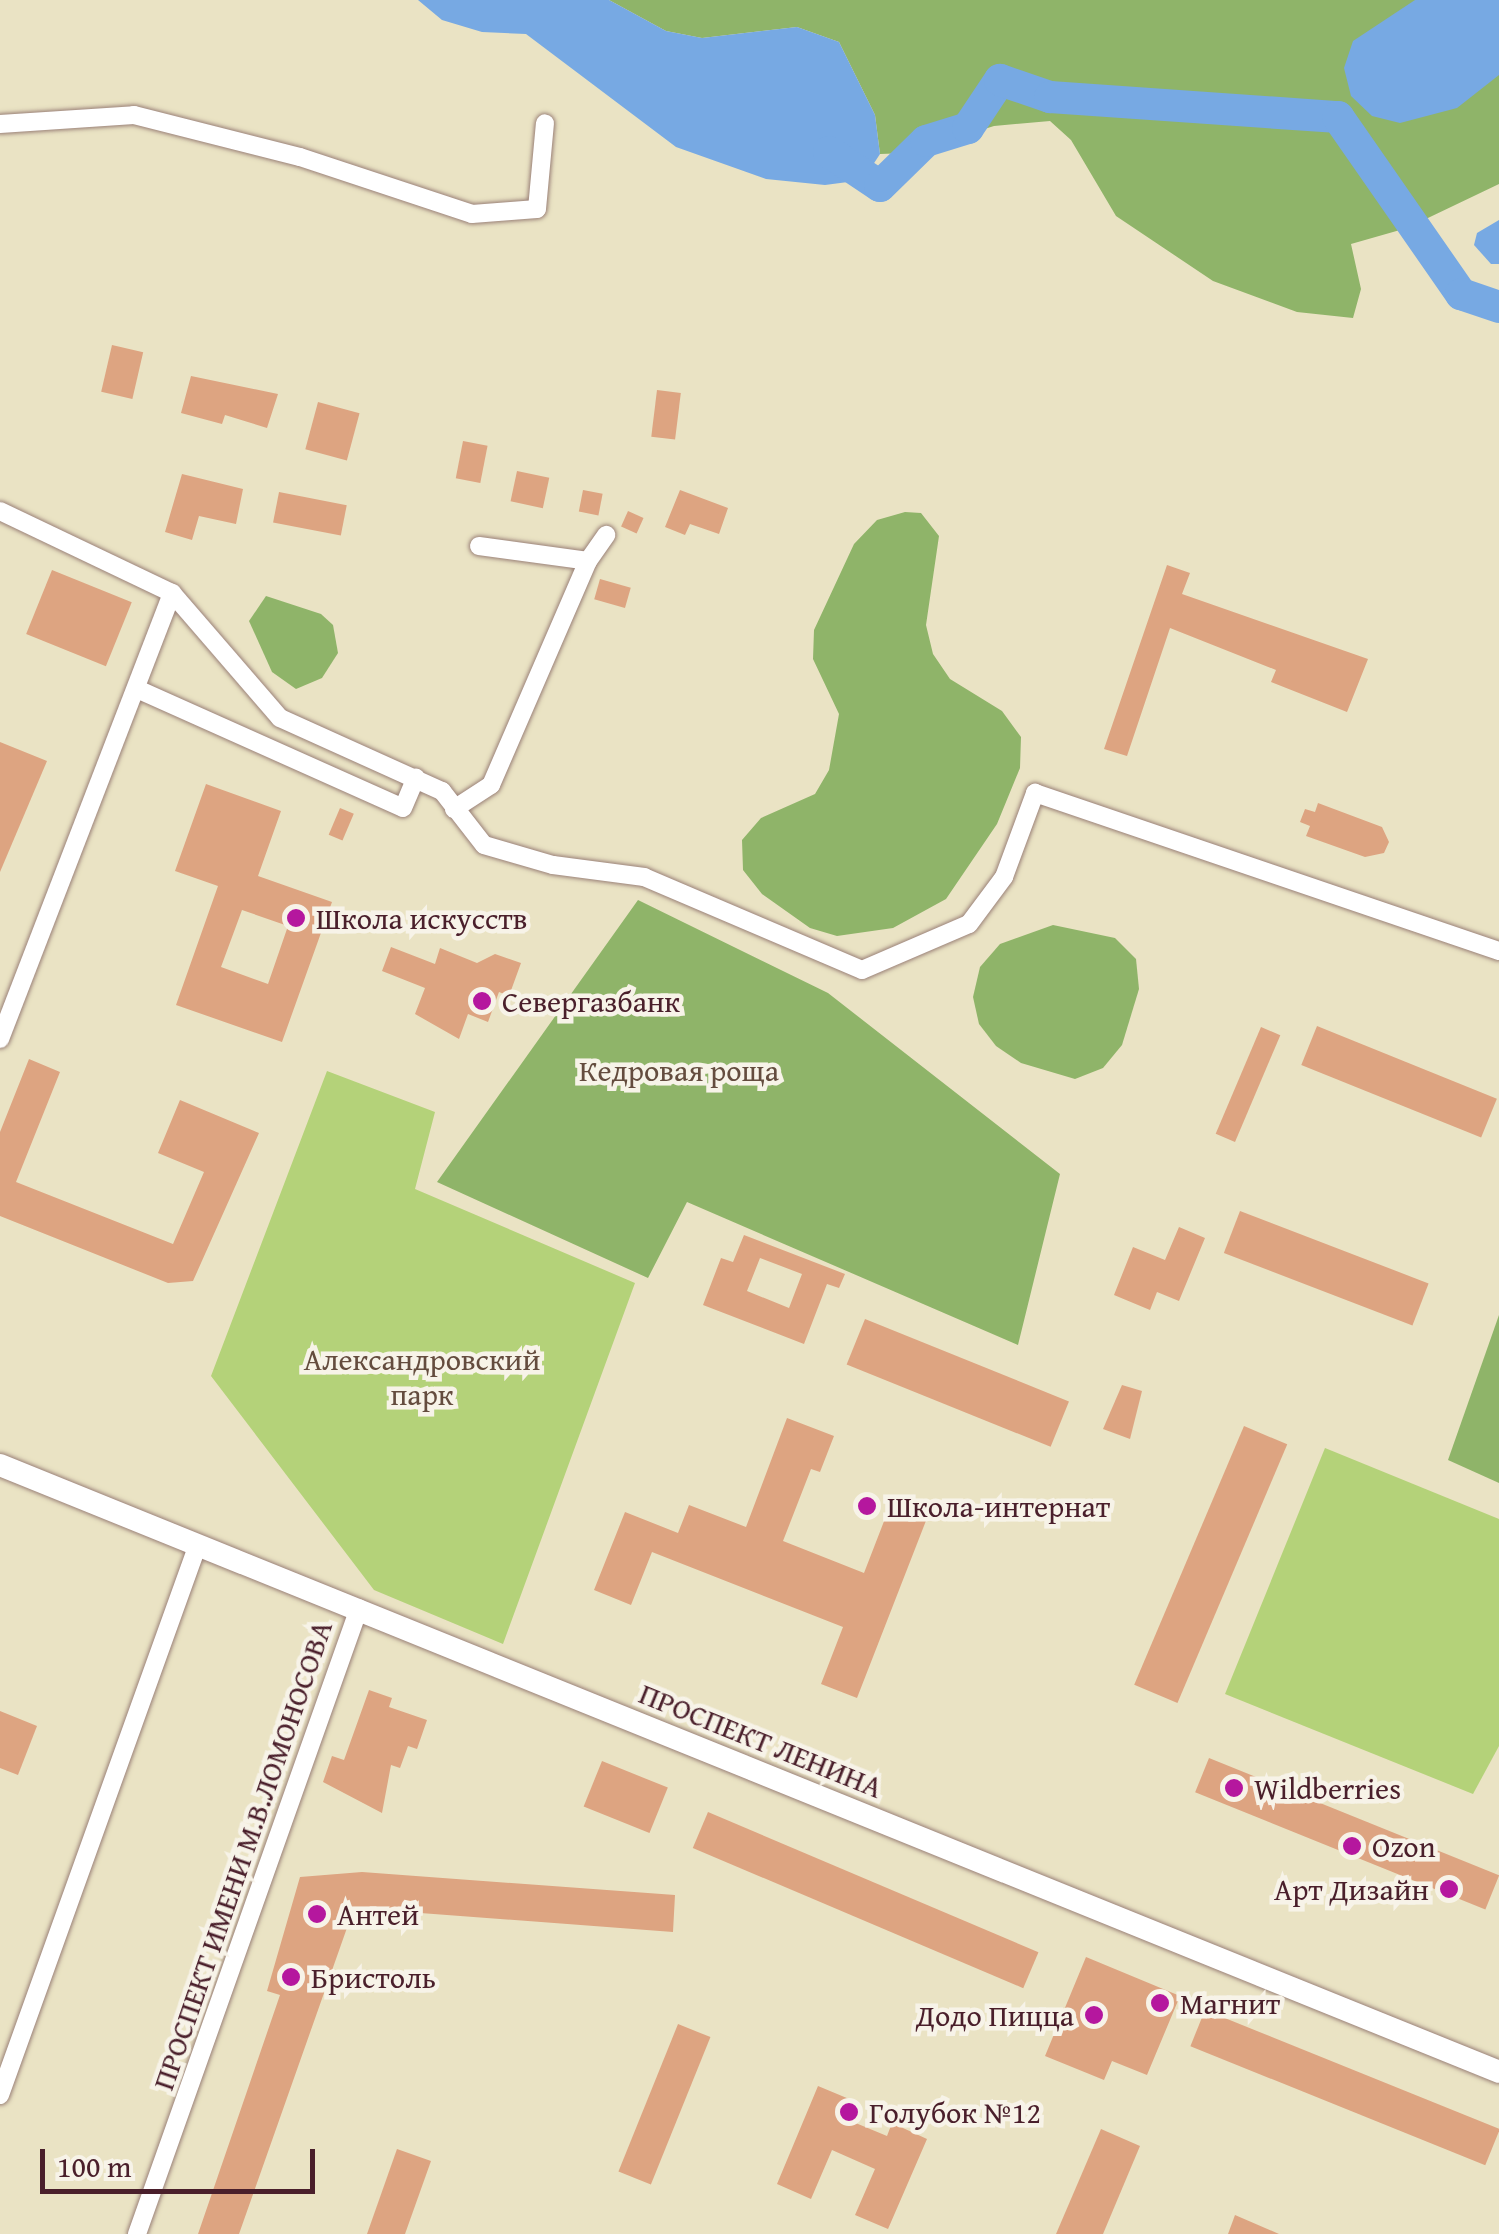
<!DOCTYPE html>
<meta charset="utf-8">
<style>
body{margin:0}
#map{position:relative;width:1499px;height:2234px;overflow:hidden;background:#eae3c4;font-family:"Gentium Book Plus",serif}
div>[style]{position:absolute}
.green>*{inset:0;background:#b4d279}
.forest>*{inset:0;background:#8fb469}
.water>*{inset:0;background:#77a9e3}
.river>*{height:32px;margin:-16px;padding:0 16px;transform-origin:16px;border-radius:16px;background:#77a9e3}
.building>*{inset:0;background:#dda481;transform-origin:0 0}
.roads{filter:drop-shadow(0 0 2px #9a8178) drop-shadow(0 0 2px #9a8178)}
.minor>*{height:18px;margin:-9px;padding:0 9px;transform-origin:9px;border-radius:9px;background:#fff}
.tertiary>*{height:22px;margin:-11px;padding:0 11px;transform-origin:11px;border-radius:11px;background:#fff}
.dots>*{width:28px;height:28px;translate:-50% -50%;box-sizing:border-box;border:5px solid #f7f3e8;border-radius:50%}
span{translate:-50% -50%;white-space:nowrap;text-align:center;line-height:1.15;-webkit-text-stroke:9px #f7f3e8;paint-order:stroke}
.poi-label{font-size:30px;color:#4a1f2b}
.left{translate:0 -50%;text-align:left}
.right{translate:-100% -50%;text-align:right}
.park-label{font-size:30px;color:#644c3e}
.street-label{font-size:30px;color:#4a1f2b}
.scale{position:absolute;left:40px;top:2149px;width:275px;height:45px;box-sizing:border-box;border:5px solid #4a1f2b;border-top:0;padding-left:12px;font-size:30px;line-height:35px;white-space:nowrap;color:#4a1f2b;-webkit-text-stroke:8px #f7f3e8;paint-order:stroke}
</style>
<div id="map">
<div class="green">
<div style="clip-path:polygon(327px 1071px,435px 1112px,415px 1189px,635px 1283px,503px 1644px,374px 1590px,211px 1376px)"></div>
<div style="clip-path:polygon(1325px 1448px,1499px 1519px,1499px 1746px,1473px 1794px,1225px 1694px)"></div>
</div>
<div class="forest">
<div style="clip-path:polygon(609px 0,1499px 0,1499px 184px,1407px 228px,1351px 244px,1361px 289px,1353px 318px,1297px 312px,1213px 281px,1116px 216px,1071px 140px,1050px 121px,994px 126px,909px 153px,880px 154px,875px 115px,839px 42px,797px 27px,702px 38px,666px 31px)"></div>
<div style="clip-path:polygon(905px 512px,921px 513px,939px 536px,926px 625px,933px 654px,950px 679px,1002px 711px,1021px 737px,1020px 768px,997px 824px,946px 899px,893px 928px,837px 936px,810px 928px,762px 894px,743px 870px,742px 840px,761px 818px,815px 794px,829px 770px,839px 714px,813px 659px,814px 630px,854px 544px,877px 520px)"></div>
<div style="clip-path:polygon(266px 596px,321px 614px,333px 625px,338px 653px,322px 678px,296px 689px,272px 672px,249px 621px)"></div>
<div style="clip-path:polygon(638px 900px,828px 993px,1060px 1174px,1018px 1345px,687px 1202px,648px 1278px,437px 1182px)"></div>
<div style="clip-path:polygon(1053px 925px,1115px 938px,1136px 959px,1139px 989px,1122px 1045px,1103px 1068px,1075px 1079px,1021px 1063px,996px 1046px,979px 1024px,973px 997px,980px 967px,1000px 944px)"></div>
<div style="clip-path:polygon(1499px 1315px,1499px 1483px,1448px 1460px)"></div>
</div>
<div class="water">
<div style="clip-path:polygon(418px 0,609px 0,666px 31px,702px 38px,797px 27px,839px 42px,875px 115px,880px 154px,863px 180px,825px 185px,766px 179px,676px 147px,526px 34px,482px 32px,442px 20px)"></div>
<div style="clip-path:polygon(1415px 0,1499px 0,1499px 75px,1457px 108px,1400px 123px,1372px 116px,1351px 96px,1344px 68px,1353px 41px)"></div>
<div style="clip-path:polygon(1499px 220px,1499px 264px,1491px 264px,1474px 245px,1477px 233px)"></div>
</div>
<div class="river">
<div style="left:829px;top:152px;width:61px;rotate:33.7deg"></div>
<div style="left:880px;top:186px;width:64px;rotate:-44.4deg"></div>
<div style="left:926px;top:141px;width:44px;rotate:-17.2deg"></div>
<div style="left:968px;top:128px;width:58px;rotate:-56.3deg"></div>
<div style="left:1000px;top:80px;width:53px;rotate:18.8deg"></div>
<div style="left:1050px;top:97px;width:289px;rotate:4deg"></div>
<div style="left:1338px;top:117px;width:216px;rotate:55.2deg"></div>
<div style="left:1461px;top:294px;width:40px;rotate:18.9deg"></div>
</div>
<div class="building">
<div style="left:112px;top:345px;width:32px;height:48px;rotate:13deg"></div>
<div style="clip-path:polygon(191px 376px,278px 394px,267px 428px,225px 415px,222px 424px,181px 413px)"></div>
<div style="left:657px;top:390px;width:24px;height:47px;rotate:7deg"></div>
<div style="left:318px;top:402px;width:43px;height:49px;rotate:15deg"></div>
<div style="left:463px;top:441px;width:25px;height:38px;rotate:11deg"></div>
<div style="left:517px;top:471px;width:33px;height:31px;rotate:12deg"></div>
<div style="clip-path:polygon(182px 474px,243px 489px,236px 524px,199px 516px,192px 540px,165px 532px)"></div>
<div style="left:583px;top:490px;width:20px;height:22px;rotate:11deg"></div>
<div style="clip-path:polygon(680px 490px,728px 508px,719px 534px,690px 524px,685px 535px,665px 527px)"></div>
<div style="left:279px;top:492px;width:69px;height:31px;rotate:11deg"></div>
<div style="left:628px;top:511px;width:17px;height:17px;rotate:24deg"></div>
<div style="clip-path:polygon(1167px 565px,1190px 573px,1182px 594px,1368px 659px,1347px 712px,1271px 682px,1276px 670px,1170px 628px,1127px 756px,1104px 749px)"></div>
<div style="left:52px;top:570px;width:86px;height:69px;rotate:22deg"></div>
<div style="left:600px;top:579px;width:32px;height:21px;rotate:16deg"></div>
<div style="clip-path:polygon(0 742px,47px 761px,0 872px)"></div>
<div style="clip-path:polygon(evenodd,206px 784px,281px 811px,258px 876px,332px 902px,282px 1042px,176px 1005px,218px 886px,175px 871px,206px 784px,242px 910px,288px 926px,268px 984px,221px 967px,242px 910px)"></div>
<div style="clip-path:polygon(1318px 803px,1382px 827px,1389px 842px,1384px 853px,1365px 857px,1306px 836px,1310px 826px,1300px 822px,1305px 809px,1315px 812px)"></div>
<div style="left:340px;top:808px;width:15px;height:29px;rotate:23deg"></div>
<div style="clip-path:polygon(391px 947px,435px 964px,440px 948px,477px 963px,495px 954px,521px 963px,509px 996px,499px 992px,488px 1022px,468px 1014px,459px 1039px,415px 1014px,425px 988px,382px 971px)"></div>
<div style="left:1317px;top:1026px;width:194px;height:42px;rotate:22deg"></div>
<div style="left:1261px;top:1027px;width:21px;height:116px;rotate:23deg"></div>
<div style="clip-path:polygon(29px 1059px,60px 1072px,16px 1182px,173px 1244px,204px 1172px,158px 1153px,180px 1100px,259px 1133px,193px 1281px,168px 1283px,0 1216px,0 1132px)"></div>
<div style="left:1240px;top:1211px;width:202px;height:45px;rotate:21deg"></div>
<div style="clip-path:polygon(1179px 1227px,1205px 1238px,1179px 1301px,1157px 1292px,1150px 1310px,1114px 1295px,1133px 1247px,1165px 1260px)"></div>
<div style="clip-path:polygon(evenodd,744px 1235px,845px 1274px,839px 1288px,827px 1284px,804px 1344px,703px 1305px,721px 1258px,733px 1262px,744px 1235px,760px 1258px,802px 1274px,789px 1308px,747px 1291px,760px 1258px)"></div>
<div style="left:865px;top:1319px;width:220px;height:49px;rotate:22deg"></div>
<div style="clip-path:polygon(1122px 1385px,1142px 1391px,1130px 1439px,1103px 1429px)"></div>
<div style="clip-path:polygon(787px 1418px,834px 1436px,820px 1472px,811px 1469px,783px 1541px,864px 1573px,893px 1498px,929px 1513px,857px 1698px,821px 1684px,843px 1627px,652px 1552px,631px 1605px,594px 1590px,625px 1512px,678px 1533px,689px 1505px,746px 1527px)"></div>
<div style="left:1244px;top:1426px;width:47px;height:281px;rotate:23deg"></div>
<div style="clip-path:polygon(369px 1690px,392px 1698px,389px 1707px,427px 1720px,417px 1749px,408px 1746px,400px 1768px,391px 1765px,382px 1813px,323px 1782px,332px 1756px,344px 1760px)"></div>
<div style="clip-path:polygon(0 1711px,37px 1726px,18px 1775px,0 1768px)"></div>
<div style="left:1209px;top:1758px;width:313px;height:37px;rotate:22deg"></div>
<div style="left:602px;top:1761px;width:71px;height:49px;rotate:22deg"></div>
<div style="left:708px;top:1812px;width:359px;height:39px;rotate:23deg"></div>
<div style="clip-path:polygon(362px 1872px,675px 1895px,673px 1932px,354px 1908px,239px 2234px,198px 2234px,280px 1995px,267px 1991px,300px 1877px)"></div>
<div style="clip-path:polygon(1086px 1957px,1180px 1996px,1147px 2075px,1112px 2061px,1104px 2080px,1045px 2056px)"></div>
<div style="left:1205px;top:2010px;width:318px;height:39px;rotate:22deg"></div>
<div style="left:678px;top:2024px;width:35px;height:159px;rotate:22deg"></div>
<div style="clip-path:polygon(818px 2086px,854px 2101px,846px 2119px,887px 2136px,892px 2123px,927px 2139px,888px 2229px,855px 2215px,875px 2169px,832px 2150px,811px 2199px,777px 2184px)"></div>
<div style="clip-path:polygon(1101px 2129px,1140px 2146px,1103px 2234px,1056px 2234px)"></div>
<div style="clip-path:polygon(397px 2149px,431px 2161px,405px 2234px,367px 2234px)"></div>
<div style="clip-path:polygon(1235px 2215px,1279px 2234px,1228px 2234px)"></div>
</div>
<div class="roads">
<div class="minor">
<div style="left:0;top:124px;width:134px;rotate:-3.8deg"></div>
<div style="left:134px;top:115px;width:171px;rotate:14.2deg"></div>
<div style="left:300px;top:157px;width:181px;rotate:18.3deg"></div>
<div style="left:472px;top:214px;width:65px;rotate:-4.4deg"></div>
<div style="left:537px;top:209px;width:86px;rotate:-84.7deg"></div>
<div style="left:0;top:511px;width:191px;rotate:25.5deg"></div>
<div style="left:172px;top:593px;width:165px;rotate:49.2deg"></div>
<div style="left:280px;top:718px;width:178px;rotate:24.3deg"></div>
<div style="left:442px;top:791px;width:68px;rotate:52.1deg"></div>
<div style="left:484px;top:845px;width:72px;rotate:16.2deg"></div>
<div style="left:553px;top:865px;width:92px;rotate:7.5deg"></div>
<div style="left:644px;top:877px;width:237px;rotate:23.1deg"></div>
<div style="left:862px;top:970px;width:116px;rotate:-23.3deg"></div>
<div style="left:969px;top:924px;width:59px;rotate:-53.3deg"></div>
<div style="left:1004px;top:877px;width:90px;rotate:-69.7deg"></div>
<div style="left:1035px;top:793px;width:490px;rotate:18.8deg"></div>
<div style="left:479px;top:546px;width:110px;rotate:7.8deg"></div>
<div style="left:588px;top:561px;width:32px;rotate:-55deg"></div>
<div style="left:137px;top:689px;width:291px;rotate:24.1deg"></div>
<div style="left:403px;top:808px;width:33px;rotate:-67deg"></div>
<div style="left:454px;top:809px;width:44px;rotate:-33deg"></div>
<div style="left:491px;top:785px;width:244px;rotate:-66.6deg"></div>
<div style="left:0;top:1039px;width:478px;rotate:-68.9deg"></div>
<div style="left:0;top:2095px;width:585px;rotate:-70.23deg"></div>
<div style="left:137px;top:2234px;width:664px;rotate:-70.47deg"></div>
</div>
<div class="tertiary">
<div style="left:0;top:1465px;width:1617px;rotate:22.04deg"></div>
</div>
</div>
<div class="dots">
<div style="left:296px;top:918px;background:#b5179e"></div>
<div style="left:482px;top:1001px;background:#b5179e"></div>
<div style="left:867px;top:1506px;background:#b5179e"></div>
<div style="left:1234px;top:1788px;background:#b5179e"></div>
<div style="left:1352px;top:1846px;background:#b5179e"></div>
<div style="left:1449px;top:1889px;background:#b5179e"></div>
<div style="left:317px;top:1914px;background:#b5179e"></div>
<div style="left:291px;top:1977px;background:#b5179e"></div>
<div style="left:1160px;top:2003px;background:#b5179e"></div>
<div style="left:1094px;top:2015px;background:#b5179e"></div>
<div style="left:849px;top:2112px;background:#b5179e"></div>
</div>
<div class="poi-label">
<span class="left" style="left:316px;top:918px">Школа искусcтв</span>
<span class="left" style="left:502px;top:1001px">Севергазбанк</span>
<span class="left" style="left:887px;top:1506px">Школа-интернат</span>
<span class="left" style="left:1254px;top:1788px">Wildberries</span>
<span class="left" style="left:1372px;top:1846px">Ozon</span>
<span class="right" style="left:1429px;top:1889px">Арт Дизайн</span>
<span class="left" style="left:337px;top:1914px">Антей</span>
<span class="left" style="left:311px;top:1977px">Бристоль</span>
<span class="left" style="left:1180px;top:2003px">Магнит</span>
<span class="right" style="left:1074px;top:2015px">Додо Пицца</span>
<span class="left" style="left:869px;top:2112px">Голубок №12</span>
</div>
<div class="park-label">
<span style="left:679px;top:1070px">Кедровая роща</span>
<span style="left:422px;top:1376px">Александровский<br>парк</span>
</div>
<div class="street-label">
<span style="left:761px;top:1740px;rotate:22deg">ПРОСПЕКТ ЛЕНИНА</span>
<span style="left:242px;top:1855px;rotate:-71deg">ПРОСПЕКТ ИМЕНИ М.В.ЛОМОНОСОВА</span>
</div>
<div class="scale">100 m</div>
</div>
